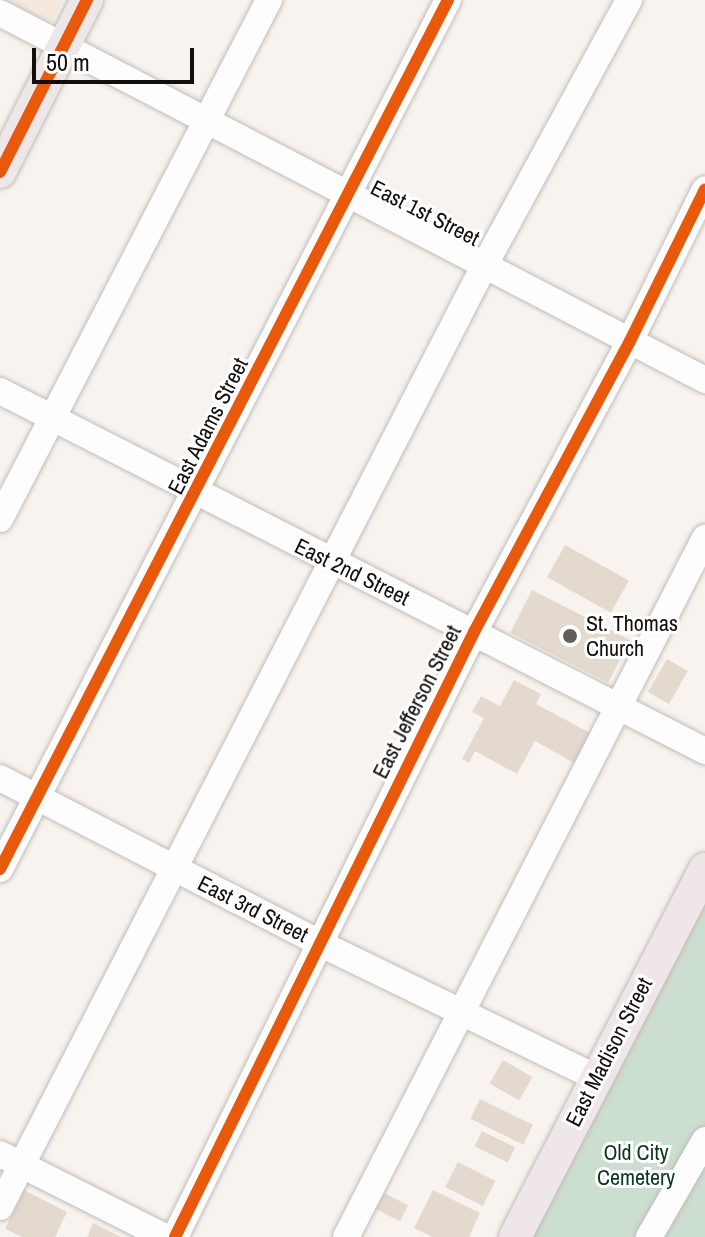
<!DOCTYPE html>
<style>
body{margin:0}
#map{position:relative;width:705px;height:1237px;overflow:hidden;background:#f8f3ef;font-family:"Archivo Narrow",sans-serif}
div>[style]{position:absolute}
.commercial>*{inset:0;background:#f5e8de}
.green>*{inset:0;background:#ccdecf}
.building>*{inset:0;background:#e4d9cf;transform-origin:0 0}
.roads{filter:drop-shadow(0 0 2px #c0bdba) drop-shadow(0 0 2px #c0bdba)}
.minor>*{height:26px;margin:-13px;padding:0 13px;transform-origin:13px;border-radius:13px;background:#fefdfd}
.major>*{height:32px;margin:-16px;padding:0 16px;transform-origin:16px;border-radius:16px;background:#eee6e8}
.cycleway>*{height:12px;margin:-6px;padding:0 6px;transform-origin:6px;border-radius:6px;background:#e8590c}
.dots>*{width:22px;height:22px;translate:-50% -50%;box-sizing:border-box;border:4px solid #fff;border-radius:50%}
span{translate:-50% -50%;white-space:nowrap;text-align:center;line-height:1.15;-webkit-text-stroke:6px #fff;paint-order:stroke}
.street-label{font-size:22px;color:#110e0c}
.poi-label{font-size:22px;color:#110e0c}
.left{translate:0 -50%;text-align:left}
.park-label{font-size:22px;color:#093720}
.scale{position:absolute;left:32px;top:48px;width:162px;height:36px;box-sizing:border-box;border:4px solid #110e0c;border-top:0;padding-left:10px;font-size:24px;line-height:28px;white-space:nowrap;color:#110e0c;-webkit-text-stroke:6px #fff;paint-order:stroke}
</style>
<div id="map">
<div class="commercial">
<div style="clip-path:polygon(6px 0,63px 0,52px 23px)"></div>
</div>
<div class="green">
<div style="clip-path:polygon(705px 877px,705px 1237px,521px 1237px)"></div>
</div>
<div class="building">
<div style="left:565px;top:545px;width:73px;height:37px;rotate:29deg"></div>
<div style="left:532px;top:590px;width:110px;height:48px;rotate:27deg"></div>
<div style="left:667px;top:659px;width:24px;height:38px;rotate:30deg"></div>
<div style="clip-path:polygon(514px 680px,541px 694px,536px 704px,590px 733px,574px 763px,535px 741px,517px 774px,475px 751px,469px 763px,462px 759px,484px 718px,472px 712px,481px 696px,500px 706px)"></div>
<div style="left:503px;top:1060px;width:34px;height:27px;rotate:30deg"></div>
<div style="left:480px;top:1099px;width:59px;height:22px;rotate:26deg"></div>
<div style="left:482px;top:1131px;width:37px;height:17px;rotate:26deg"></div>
<div style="left:458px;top:1162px;width:42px;height:28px;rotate:27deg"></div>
<div style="clip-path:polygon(24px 1190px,67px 1212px,55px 1237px,22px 1237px,5px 1229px)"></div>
<div style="clip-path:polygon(433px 1190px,480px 1213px,469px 1237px,432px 1237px,414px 1228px)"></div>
<div style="left:384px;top:1193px;width:27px;height:18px;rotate:27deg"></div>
<div style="clip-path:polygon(93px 1223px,121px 1237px,87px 1237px)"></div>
</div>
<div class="roads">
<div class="minor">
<div style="left:0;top:13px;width:795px;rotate:27.5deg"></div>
<div style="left:0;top:391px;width:792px;rotate:27.05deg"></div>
<div style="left:0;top:519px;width:585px;rotate:-62.6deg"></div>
<div style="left:0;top:778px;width:359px;rotate:27.3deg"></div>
<div style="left:319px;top:943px;width:307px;rotate:25.9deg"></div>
<div style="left:0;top:869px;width:978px;rotate:-62.73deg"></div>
<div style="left:0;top:1154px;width:185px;rotate:26.7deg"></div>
<div style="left:0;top:1207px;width:1058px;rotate:-62.78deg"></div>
<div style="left:484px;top:266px;width:303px;rotate:-61.4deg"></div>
<div style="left:175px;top:1237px;width:675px;rotate:-63.7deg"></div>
<div style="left:474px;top:632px;width:330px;rotate:-61.8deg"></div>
<div style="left:630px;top:341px;width:169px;rotate:-63.7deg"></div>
<div style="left:346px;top:1237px;width:786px;rotate:-62.82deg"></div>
<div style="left:649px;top:1237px;width:112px;rotate:-60deg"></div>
</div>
<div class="major">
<div style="left:0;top:172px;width:193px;rotate:-63.2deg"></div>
<div style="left:515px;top:1237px;width:414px;rotate:-62.7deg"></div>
</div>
</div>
<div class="cycleway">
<div style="left:0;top:172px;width:193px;rotate:-63.2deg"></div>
<div style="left:0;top:869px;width:978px;rotate:-62.73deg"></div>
<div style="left:175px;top:1237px;width:675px;rotate:-63.7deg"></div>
<div style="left:474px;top:632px;width:330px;rotate:-61.8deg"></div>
<div style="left:630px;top:341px;width:169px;rotate:-63.7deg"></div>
</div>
<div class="dots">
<div style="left:570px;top:636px;background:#625e5b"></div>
</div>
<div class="street-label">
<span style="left:425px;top:213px;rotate:27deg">East 1st Street</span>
<span style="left:208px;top:426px;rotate:-63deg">East Adams Street</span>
<span style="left:352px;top:572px;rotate:26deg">East 2nd Street</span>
<span style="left:417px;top:702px;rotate:-63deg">East Jefferson Street</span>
<span style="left:253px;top:909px;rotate:27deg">East 3rd Street</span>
<span style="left:609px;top:1052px;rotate:-63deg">East Madison Street</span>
</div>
<div class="poi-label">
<span class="left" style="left:586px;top:636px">St. Thomas<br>Church</span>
</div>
<div class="park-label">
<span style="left:636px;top:1165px">Old City<br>Cemetery</span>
</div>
<div class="scale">50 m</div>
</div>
